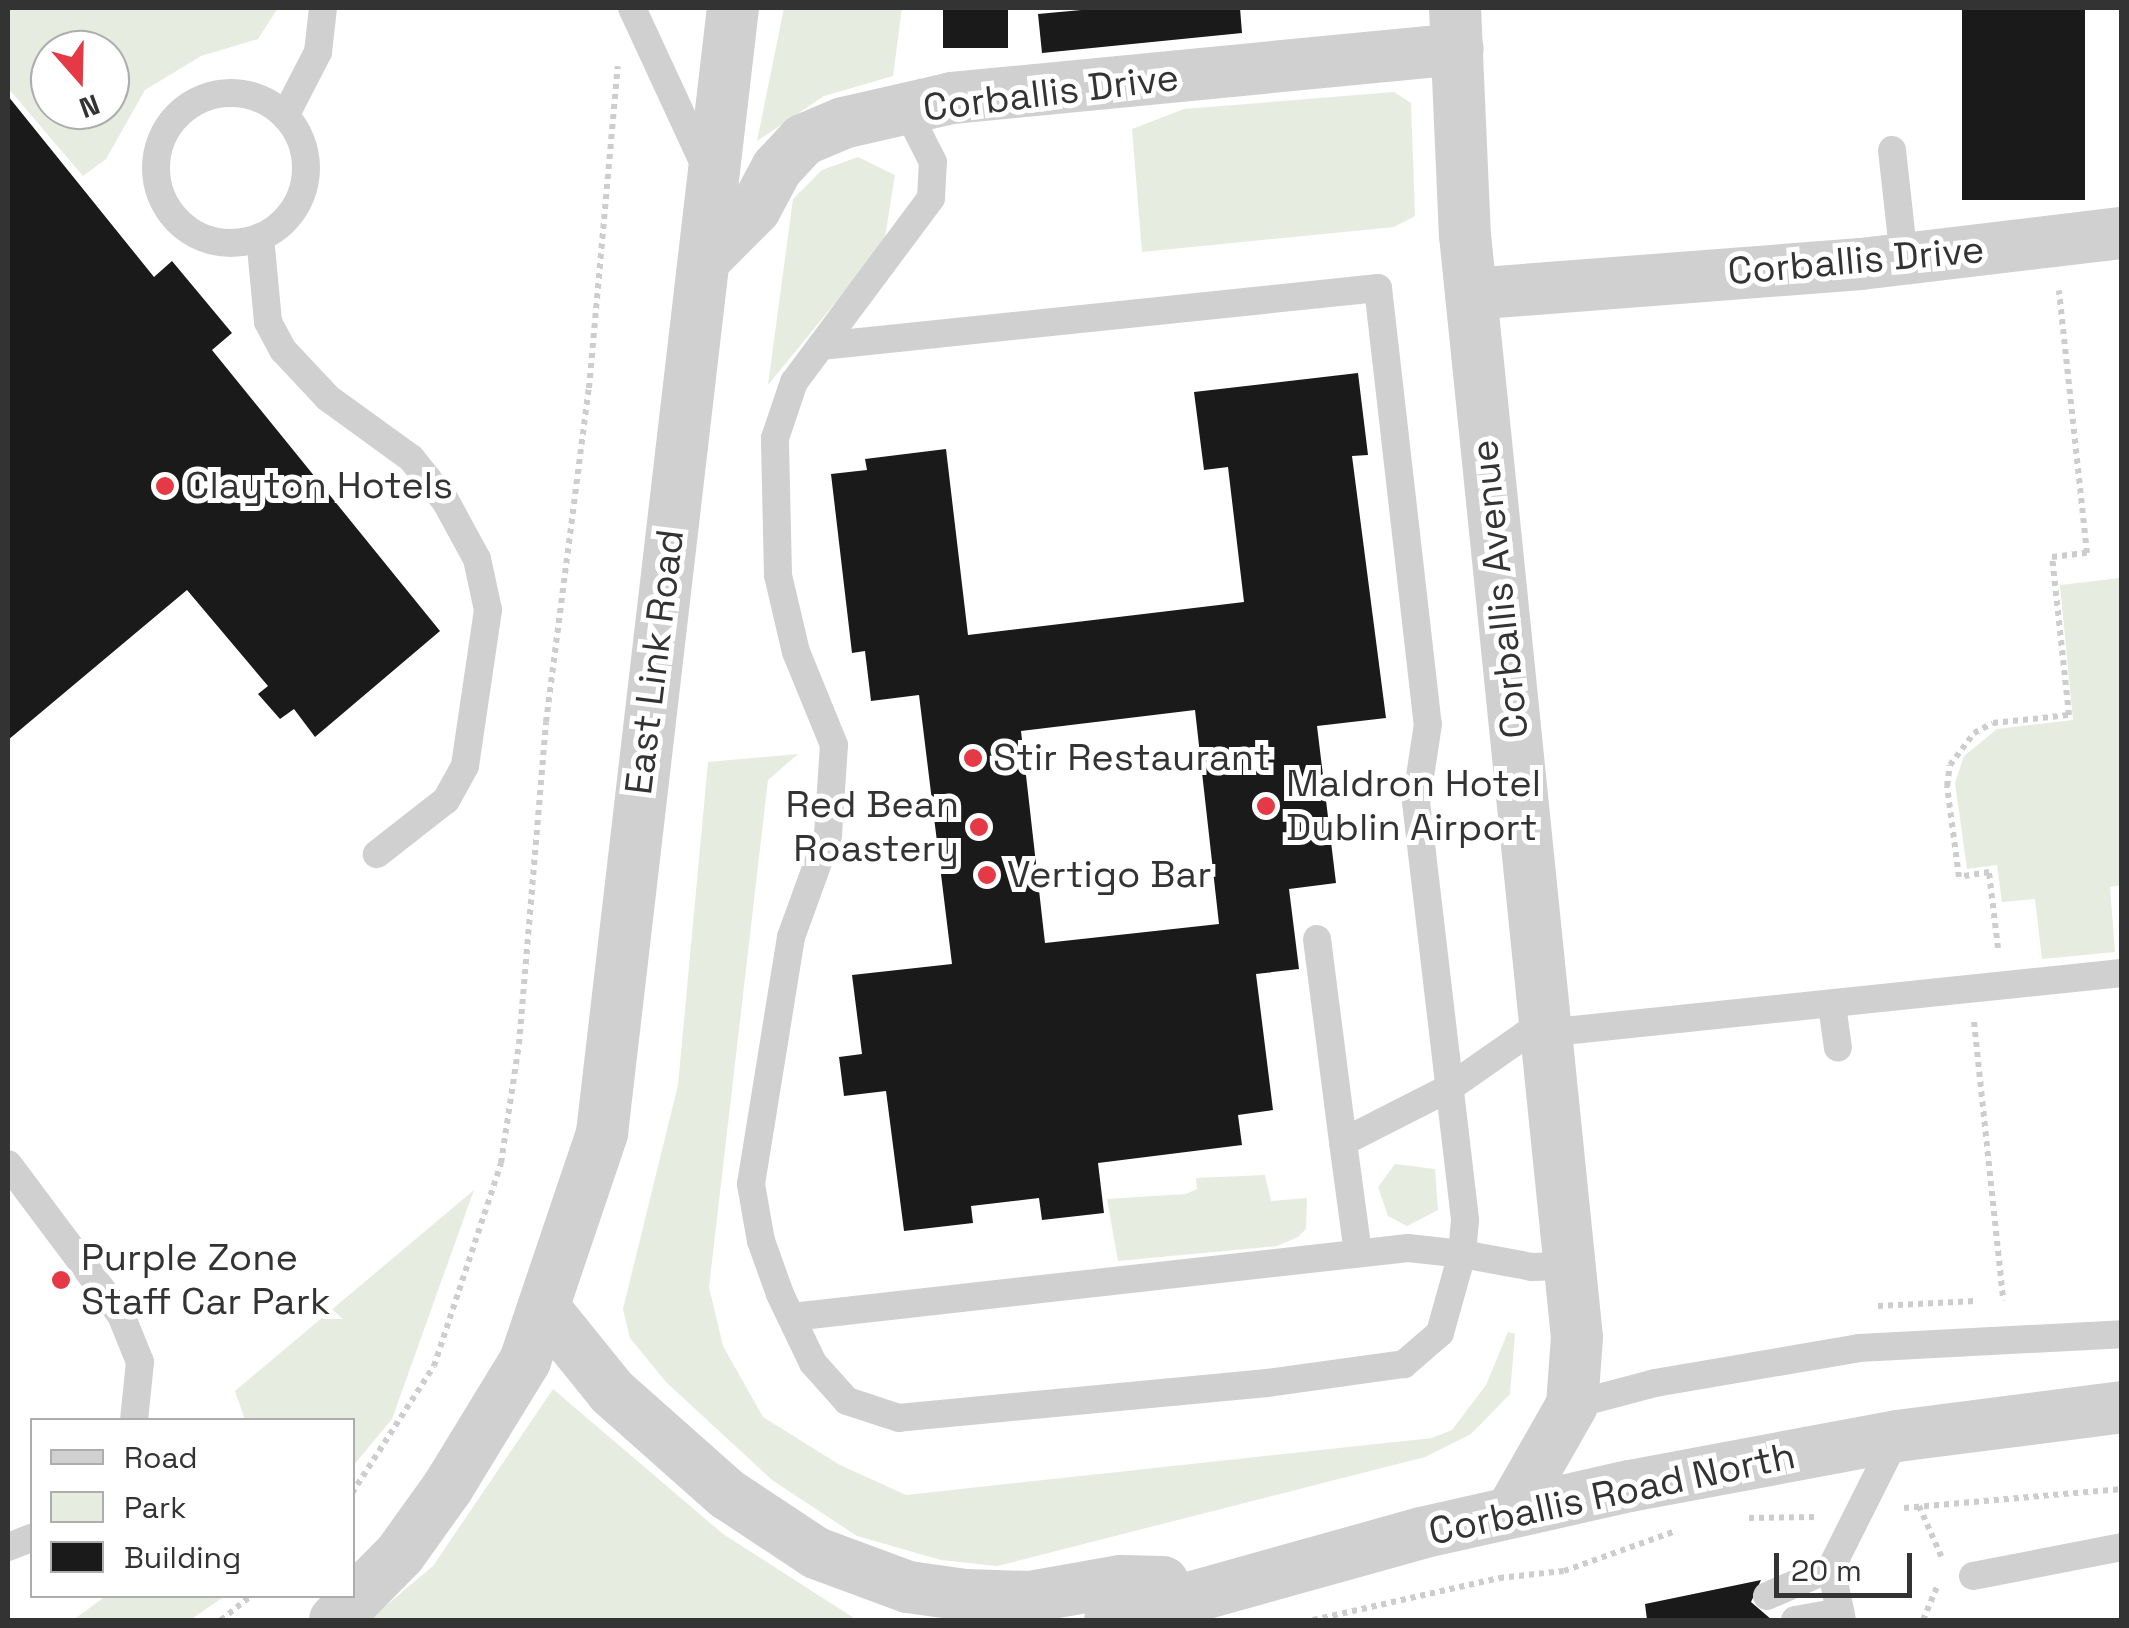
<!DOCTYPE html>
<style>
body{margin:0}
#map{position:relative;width:2129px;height:1628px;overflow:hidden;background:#fff;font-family:"Space Grotesk",sans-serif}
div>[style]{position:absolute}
.green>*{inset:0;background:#e6ecdf}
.building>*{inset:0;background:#1a1a1a;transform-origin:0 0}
.path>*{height:6px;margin-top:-3px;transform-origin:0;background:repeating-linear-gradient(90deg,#cdcdcd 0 5px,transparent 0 10px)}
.lane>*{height:28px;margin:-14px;padding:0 14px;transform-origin:14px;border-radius:14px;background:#d0d0d0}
.lane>.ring{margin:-14px;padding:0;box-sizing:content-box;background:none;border:28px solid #d0d0d0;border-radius:50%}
.street>*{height:52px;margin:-26px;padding:0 26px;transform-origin:26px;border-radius:26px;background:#d0d0d0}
.dots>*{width:28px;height:28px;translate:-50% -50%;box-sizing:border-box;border:5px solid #fff;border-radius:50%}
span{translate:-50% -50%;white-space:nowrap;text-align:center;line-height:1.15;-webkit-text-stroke:10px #fff;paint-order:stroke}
.street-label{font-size:38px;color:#333}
.poi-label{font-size:38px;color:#333}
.left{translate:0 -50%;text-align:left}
.right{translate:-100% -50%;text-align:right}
.frame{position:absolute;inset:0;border:10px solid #333;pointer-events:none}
.legend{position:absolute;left:30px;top:1418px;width:325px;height:180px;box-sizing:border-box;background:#fff;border:2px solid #adadad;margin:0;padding:12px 18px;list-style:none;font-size:30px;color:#333}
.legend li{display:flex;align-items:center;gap:20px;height:50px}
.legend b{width:50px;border:2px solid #adadad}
.north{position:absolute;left:30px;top:30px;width:100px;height:100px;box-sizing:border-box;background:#fff;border:2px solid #adadad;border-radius:50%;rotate:160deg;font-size:28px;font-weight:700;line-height:40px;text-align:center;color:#333}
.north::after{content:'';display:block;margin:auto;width:35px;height:45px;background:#e63946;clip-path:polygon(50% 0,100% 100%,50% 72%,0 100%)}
.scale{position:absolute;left:1774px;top:1553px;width:138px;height:45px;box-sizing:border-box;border:5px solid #333;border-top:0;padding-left:12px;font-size:30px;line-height:35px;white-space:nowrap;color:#333;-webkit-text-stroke:8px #fff;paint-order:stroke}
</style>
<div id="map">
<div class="green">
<div style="clip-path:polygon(evenodd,8px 8px,278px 8px,258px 39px,201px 56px,145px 90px,106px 159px,83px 176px,8px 88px,8px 8px,110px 50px,110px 110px,50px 110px,50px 50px,110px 50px)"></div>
<div style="clip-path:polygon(784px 8px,902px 8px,893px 76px,824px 96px,757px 141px)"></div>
<div style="clip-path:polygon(1394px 92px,1411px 103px,1415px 216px,1394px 227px,1142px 252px,1132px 129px,1184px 109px)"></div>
<div style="clip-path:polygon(858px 157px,895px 175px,884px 243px,768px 385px,793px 199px,822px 170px)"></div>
<div style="clip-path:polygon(2120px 578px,2122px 885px,2110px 887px,2115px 952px,2042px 959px,2035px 899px,2002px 902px,1997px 865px,1967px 869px,1955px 783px,1964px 756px,1997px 729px,2073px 720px,2060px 585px)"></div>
<div style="clip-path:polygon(798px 754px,768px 780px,709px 1287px,723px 1346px,763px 1417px,840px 1465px,906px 1495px,1432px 1438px,1452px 1430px,1486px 1385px,1508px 1332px,1515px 1334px,1510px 1394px,1471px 1434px,1425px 1457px,997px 1566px,941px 1560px,857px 1536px,772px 1480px,666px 1382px,630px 1338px,623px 1309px,678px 1085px,708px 762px)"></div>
<div style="clip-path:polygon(1395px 1164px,1435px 1169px,1438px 1210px,1407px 1226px,1388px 1216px,1378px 1187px)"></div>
<div style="clip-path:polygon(1265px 1175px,1271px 1201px,1307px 1198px,1306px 1229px,1298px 1237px,1277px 1246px,1118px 1261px,1107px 1199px,1186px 1194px,1197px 1189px,1196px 1178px)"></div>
<div style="clip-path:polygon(474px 1190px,392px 1419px,353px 1466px,352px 1420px,245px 1420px,235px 1391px)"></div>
<div style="clip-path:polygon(553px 1389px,723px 1534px,857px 1620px,369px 1620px,433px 1566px)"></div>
<div style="clip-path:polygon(106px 1596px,225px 1596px,190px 1620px,73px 1620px)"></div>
</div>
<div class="building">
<div style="left:943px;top:8px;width:65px;height:40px"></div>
<div style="clip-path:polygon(1103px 8px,1240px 8px,1242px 33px,1042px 53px,1038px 14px)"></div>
<div style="left:1962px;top:8px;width:123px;height:192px"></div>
<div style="clip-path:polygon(8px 96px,154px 277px,172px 261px,232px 333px,212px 350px,440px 631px,315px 737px,294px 709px,280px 719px,258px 694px,268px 686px,187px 590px,8px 740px)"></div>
<div style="clip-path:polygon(evenodd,1358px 373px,1368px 455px,1352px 456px,1386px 718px,1317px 726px,1336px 883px,1289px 889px,1299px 969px,1256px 974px,1273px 1110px,1238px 1115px,1242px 1145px,1098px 1163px,1104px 1213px,1042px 1220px,1039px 1198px,971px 1206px,973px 1223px,904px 1231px,886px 1091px,844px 1096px,839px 1057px,862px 1054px,852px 975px,952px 964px,919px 695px,871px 701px,865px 651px,852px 653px,831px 474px,867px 470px,865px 459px,946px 449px,968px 635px,1244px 602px,1228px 467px,1204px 470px,1194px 392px,1358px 373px,1195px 710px,1219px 924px,1045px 943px,1021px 731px,1195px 710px)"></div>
<div style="clip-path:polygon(1761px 1580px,1751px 1602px,1772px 1620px,1647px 1620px,1645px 1604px)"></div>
</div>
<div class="path">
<div style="left:1998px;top:948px;width:77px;rotate:-96.8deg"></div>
<div style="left:1989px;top:872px;width:30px;rotate:171deg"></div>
<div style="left:1959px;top:877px;width:92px;rotate:-97.5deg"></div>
<div style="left:1947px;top:786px;width:21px;rotate:-82deg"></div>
<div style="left:1950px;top:765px;width:40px;rotate:-53deg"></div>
<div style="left:1974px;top:733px;width:21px;rotate:-28deg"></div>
<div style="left:1993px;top:723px;width:76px;rotate:-6deg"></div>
<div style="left:2069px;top:715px;width:159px;rotate:-96.1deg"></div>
<div style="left:2052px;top:557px;width:35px;rotate:-7deg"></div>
<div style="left:2087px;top:553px;width:264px;rotate:-96.1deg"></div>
<div style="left:1974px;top:1022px;width:280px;rotate:84deg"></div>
<div style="left:1878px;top:1306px;width:97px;rotate:-3deg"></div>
<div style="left:352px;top:1493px;width:151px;rotate:-57.2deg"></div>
<div style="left:434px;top:1366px;width:214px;rotate:-71.7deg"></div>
<div style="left:501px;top:1163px;width:120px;rotate:-81.4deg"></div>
<div style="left:519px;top:1044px;width:323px;rotate:-85.2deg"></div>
<div style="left:546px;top:722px;width:337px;rotate:-82.7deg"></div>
<div style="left:589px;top:388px;width:323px;rotate:-84.9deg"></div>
<div style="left:1919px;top:1506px;width:57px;rotate:66.1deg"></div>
<div style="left:1904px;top:1508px;width:219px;rotate:-5deg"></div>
<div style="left:1749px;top:1518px;width:68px;rotate:-0.8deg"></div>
<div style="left:221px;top:1620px;width:38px;rotate:-39deg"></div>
<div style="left:1313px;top:1620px;width:191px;rotate:-12.7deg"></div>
<div style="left:1499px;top:1578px;width:65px;rotate:-6.1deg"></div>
<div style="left:1564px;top:1571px;width:116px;rotate:-19.7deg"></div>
<div style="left:1923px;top:1620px;width:38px;rotate:-67deg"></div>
</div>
<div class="lane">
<div style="left:632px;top:8px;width:179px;rotate:65.2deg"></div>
<div class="ring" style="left:156px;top:93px;width:122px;height:122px"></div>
<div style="left:285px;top:116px;width:72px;rotate:-62.7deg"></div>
<div style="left:318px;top:52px;width:44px;rotate:-83.5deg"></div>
<div style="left:1892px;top:150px;width:109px;rotate:83.7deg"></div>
<div style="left:260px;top:237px;width:85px;rotate:84.6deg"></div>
<div style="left:268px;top:322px;width:32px;rotate:62deg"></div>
<div style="left:283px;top:350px;width:66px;rotate:46.8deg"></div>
<div style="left:328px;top:398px;width:102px;rotate:35.9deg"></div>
<div style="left:411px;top:458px;width:56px;rotate:51.5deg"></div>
<div style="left:446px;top:502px;width:65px;rotate:61.5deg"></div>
<div style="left:477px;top:559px;width:52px;rotate:77.8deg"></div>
<div style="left:488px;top:610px;width:158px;rotate:98.4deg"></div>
<div style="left:465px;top:766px;width:39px;rotate:119deg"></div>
<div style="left:446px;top:800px;width:88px;rotate:142deg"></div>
<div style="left:821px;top:346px;width:560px;rotate:-5.94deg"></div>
<div style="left:1378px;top:288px;width:439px;rotate:83.5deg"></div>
<div style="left:1428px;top:724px;width:79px;rotate:98.7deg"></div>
<div style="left:1416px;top:802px;width:421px;rotate:83.3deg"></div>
<div style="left:1465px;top:1220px;width:34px;rotate:95deg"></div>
<div style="left:1462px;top:1254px;width:71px;rotate:10.5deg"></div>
<div style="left:1532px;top:1267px;width:38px;rotate:-2deg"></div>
<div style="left:1317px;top:939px;width:205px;rotate:82.7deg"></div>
<div style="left:1832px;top:1005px;width:43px;rotate:82.1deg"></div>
<div style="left:8px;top:1164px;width:189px;rotate:53.2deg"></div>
<div style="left:121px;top:1315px;width:51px;rotate:68deg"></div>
<div style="left:140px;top:1362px;width:58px;rotate:95.9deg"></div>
<div style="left:1358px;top:1253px;width:112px;rotate:-97.7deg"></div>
<div style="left:1343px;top:1142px;width:119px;rotate:-27deg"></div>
<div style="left:1449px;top:1088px;width:93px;rotate:-34.9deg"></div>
<div style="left:1525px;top:1035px;width:600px;rotate:-5.93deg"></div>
<div style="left:792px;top:1317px;width:620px;rotate:-6.39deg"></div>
<div style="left:1408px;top:1248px;width:54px;rotate:6.3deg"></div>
<div style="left:1462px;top:1254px;width:82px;rotate:105.6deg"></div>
<div style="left:1440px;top:1333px;width:48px;rotate:139.3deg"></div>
<div style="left:1404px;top:1364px;width:138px;rotate:172.1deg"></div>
<div style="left:1267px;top:1383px;width:370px;rotate:174.6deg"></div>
<div style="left:899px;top:1418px;width:55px;rotate:-161.9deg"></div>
<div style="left:847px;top:1401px;width:51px;rotate:-131.8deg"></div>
<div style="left:813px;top:1363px;width:76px;rotate:-115.6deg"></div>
<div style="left:780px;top:1294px;width:56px;rotate:-109.7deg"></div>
<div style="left:761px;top:1241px;width:58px;rotate:-100deg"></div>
<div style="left:751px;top:1184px;width:250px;rotate:-80.8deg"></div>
<div style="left:791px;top:937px;width:109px;rotate:-70.1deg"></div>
<div style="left:828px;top:835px;width:90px;rotate:-86.2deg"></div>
<div style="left:834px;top:745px;width:100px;rotate:-112.2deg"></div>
<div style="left:796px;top:652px;width:79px;rotate:-103.2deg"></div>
<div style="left:778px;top:575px;width:137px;rotate:-91.3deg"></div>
<div style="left:775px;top:438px;width:59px;rotate:-71.3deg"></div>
<div style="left:794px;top:382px;width:229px;rotate:-53.3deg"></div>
<div style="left:931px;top:198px;width:36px;rotate:-87deg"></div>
<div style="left:933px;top:162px;width:57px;rotate:-117deg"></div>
<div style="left:1572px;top:1405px;width:86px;rotate:-14.8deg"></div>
<div style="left:1655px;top:1383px;width:207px;rotate:-9.7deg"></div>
<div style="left:1859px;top:1348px;width:263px;rotate:-3deg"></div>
<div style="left:8px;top:1547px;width:26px;rotate:-21deg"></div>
<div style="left:1831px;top:1568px;width:53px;rotate:78.1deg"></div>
<div style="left:1973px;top:1576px;width:152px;rotate:-11deg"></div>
<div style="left:1767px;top:1596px;width:70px;rotate:-23.6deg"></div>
<div style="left:1831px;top:1568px;width:148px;rotate:-63.4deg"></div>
<div style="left:1795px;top:1620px;width:46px;rotate:-10.1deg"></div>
</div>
<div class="street">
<div style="left:1455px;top:8px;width:227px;rotate:87.5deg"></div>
<div style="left:1465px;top:235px;width:1108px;rotate:84.2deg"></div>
<div style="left:1577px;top:1337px;width:68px;rotate:94.2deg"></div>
<div style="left:1572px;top:1405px;width:123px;rotate:119.7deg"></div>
<div style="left:705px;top:259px;width:71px;rotate:-45deg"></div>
<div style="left:755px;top:209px;width:47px;rotate:-61.8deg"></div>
<div style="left:777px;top:168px;width:38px;rotate:-47deg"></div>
<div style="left:803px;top:140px;width:43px;rotate:-23deg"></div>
<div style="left:843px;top:123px;width:112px;rotate:-12.9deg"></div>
<div style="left:952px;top:98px;width:508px;rotate:-5.53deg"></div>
<div style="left:1471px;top:294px;width:391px;rotate:-4.4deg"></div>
<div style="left:1861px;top:264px;width:263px;rotate:-6.8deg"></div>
<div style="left:545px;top:1309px;width:107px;rotate:51.1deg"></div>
<div style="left:612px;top:1392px;width:154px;rotate:41.6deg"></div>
<div style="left:727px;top:1494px;width:107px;rotate:33.5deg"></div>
<div style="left:816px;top:1553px;width:98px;rotate:20.3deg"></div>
<div style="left:908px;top:1587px;width:58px;rotate:8deg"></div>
<div style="left:965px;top:1595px;width:64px;rotate:1.8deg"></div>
<div style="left:1029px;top:1597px;width:92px;rotate:-10deg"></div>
<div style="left:1120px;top:1581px;width:43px;rotate:1.3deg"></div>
<div style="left:335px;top:1620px;width:93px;rotate:-45.4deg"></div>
<div style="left:400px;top:1554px;width:82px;rotate:-54.4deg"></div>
<div style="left:448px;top:1487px;width:148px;rotate:-58.6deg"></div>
<div style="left:525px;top:1361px;width:241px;rotate:-71.3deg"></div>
<div style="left:602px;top:1133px;width:1133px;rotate:-83.36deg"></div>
<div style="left:1110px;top:1620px;width:323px;rotate:-15.6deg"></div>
<div style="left:1421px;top:1533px;width:214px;rotate:-12.7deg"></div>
<div style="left:1630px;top:1486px;width:272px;rotate:-10.6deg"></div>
<div style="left:1897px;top:1436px;width:227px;rotate:-7.3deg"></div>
</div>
<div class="dots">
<div style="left:165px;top:486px;background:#e63946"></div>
<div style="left:973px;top:758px;background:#e63946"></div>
<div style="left:1266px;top:806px;background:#e63946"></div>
<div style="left:979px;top:827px;background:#e63946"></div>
<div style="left:987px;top:875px;background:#e63946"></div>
<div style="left:61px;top:1280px;background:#e63946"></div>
</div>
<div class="street-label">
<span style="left:1051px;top:93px;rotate:-7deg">Corballis Drive</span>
<span style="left:1856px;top:261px;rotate:-5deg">Corballis Drive</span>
<span style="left:1500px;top:589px;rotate:-96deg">Corballis Avenue</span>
<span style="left:655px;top:662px;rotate:-83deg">East Link Road</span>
<span style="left:1612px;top:1494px;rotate:-12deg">Corballis Road North</span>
</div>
<div class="poi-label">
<span class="left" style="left:185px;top:486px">Clayton Hotels</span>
<span class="left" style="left:993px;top:758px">Stir Restaurant</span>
<span class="left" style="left:1286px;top:806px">Maldron Hotel<br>Dublin Airport</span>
<span class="right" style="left:959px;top:827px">Red Bean<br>Roastery</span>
<span class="left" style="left:1007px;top:875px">Vertigo Bar</span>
<span class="left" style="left:81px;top:1280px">Purple Zone<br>Staff Car Park</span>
</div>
<div class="frame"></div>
<ul class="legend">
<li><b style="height:12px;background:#d0d0d0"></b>Road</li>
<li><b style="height:28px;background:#e6ecdf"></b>Park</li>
<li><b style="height:28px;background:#1a1a1a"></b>Building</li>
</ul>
<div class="north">N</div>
<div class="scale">20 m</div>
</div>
